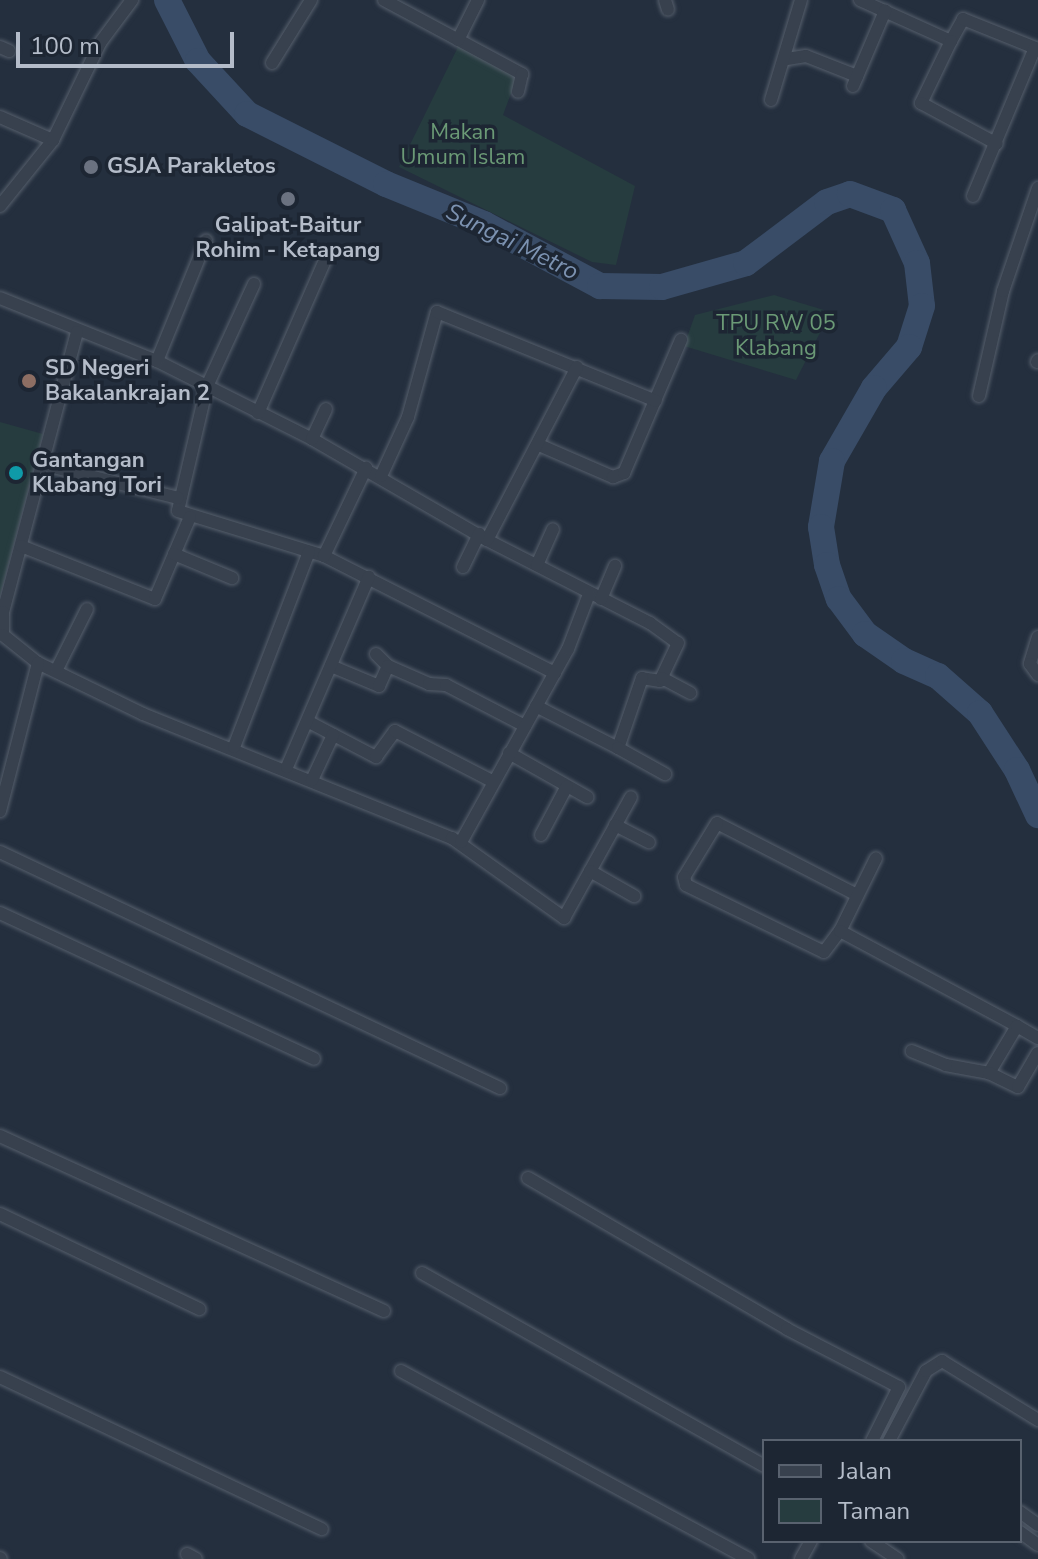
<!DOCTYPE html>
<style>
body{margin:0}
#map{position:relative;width:1038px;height:1559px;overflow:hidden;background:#242f3e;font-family:"Nunito Sans",sans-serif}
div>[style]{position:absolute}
.green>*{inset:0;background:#263c3f}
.river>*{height:26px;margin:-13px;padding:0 13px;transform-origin:13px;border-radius:13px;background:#394c67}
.roads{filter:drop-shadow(0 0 2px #565f6c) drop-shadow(0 0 2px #565f6c)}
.street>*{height:12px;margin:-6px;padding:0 6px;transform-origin:6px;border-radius:6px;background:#38414e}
.dots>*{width:22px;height:22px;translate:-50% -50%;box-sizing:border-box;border:4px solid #1d2633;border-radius:50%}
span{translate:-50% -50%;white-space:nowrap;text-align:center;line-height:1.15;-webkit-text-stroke:7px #1d2633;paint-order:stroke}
.park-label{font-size:22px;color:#6b9a76}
.poi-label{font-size:22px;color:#b4bcc9;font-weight:700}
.left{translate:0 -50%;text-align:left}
.water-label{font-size:24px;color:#7c92b1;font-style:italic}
.legend{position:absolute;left:762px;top:1439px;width:260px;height:104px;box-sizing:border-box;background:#1d2633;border:2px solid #59626f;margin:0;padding:10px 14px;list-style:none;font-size:24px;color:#b4bcc9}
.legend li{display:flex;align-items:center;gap:16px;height:40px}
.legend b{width:40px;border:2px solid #59626f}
.scale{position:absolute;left:16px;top:32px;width:218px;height:36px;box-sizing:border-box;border:4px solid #b4bcc9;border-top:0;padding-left:10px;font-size:24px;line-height:28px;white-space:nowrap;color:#b4bcc9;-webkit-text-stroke:6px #1d2633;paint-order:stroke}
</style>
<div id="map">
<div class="green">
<div style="clip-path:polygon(460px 43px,517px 77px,503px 115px,635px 186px,616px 265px,592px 262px,399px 167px)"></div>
<div style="clip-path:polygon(774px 295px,824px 310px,828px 317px,796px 380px,684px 346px,695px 315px)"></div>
<div style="clip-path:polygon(0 422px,43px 434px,0 596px)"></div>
</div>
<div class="river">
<div style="left:167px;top:0;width:68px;rotate:63.1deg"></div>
<div style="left:198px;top:61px;width:72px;rotate:47.2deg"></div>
<div style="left:247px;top:114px;width:156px;rotate:26.7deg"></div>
<div style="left:386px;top:184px;width:106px;rotate:22.2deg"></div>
<div style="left:484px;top:224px;width:132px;rotate:28.1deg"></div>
<div style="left:600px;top:286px;width:62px;rotate:0.9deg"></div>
<div style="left:662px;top:287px;width:87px;rotate:-15.9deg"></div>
<div style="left:746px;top:263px;width:101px;rotate:-37deg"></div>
<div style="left:827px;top:202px;width:24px;rotate:-19deg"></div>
<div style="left:850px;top:194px;width:46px;rotate:20.4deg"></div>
<div style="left:893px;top:210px;width:58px;rotate:65.6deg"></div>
<div style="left:917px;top:263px;width:43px;rotate:83.4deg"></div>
<div style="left:922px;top:306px;width:43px;rotate:107.6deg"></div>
<div style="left:909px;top:347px;width:54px;rotate:130.5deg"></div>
<div style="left:874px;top:388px;width:84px;rotate:119.9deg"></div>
<div style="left:832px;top:461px;width:67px;rotate:99.5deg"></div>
<div style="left:821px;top:527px;width:38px;rotate:81deg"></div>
<div style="left:827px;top:565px;width:36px;rotate:71deg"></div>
<div style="left:839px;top:599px;width:44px;rotate:53.4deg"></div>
<div style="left:865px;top:634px;width:47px;rotate:34.7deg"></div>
<div style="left:904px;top:661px;width:37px;rotate:24deg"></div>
<div style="left:938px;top:676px;width:56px;rotate:41.4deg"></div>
<div style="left:980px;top:713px;width:68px;rotate:57deg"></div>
<div style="left:1017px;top:770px;width:50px;rotate:65deg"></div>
</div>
<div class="roads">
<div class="street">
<div style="left:384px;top:0;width:157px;rotate:28.2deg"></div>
<div style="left:522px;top:74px;width:18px;rotate:103deg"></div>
<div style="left:665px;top:0;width:10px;rotate:73deg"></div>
<div style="left:860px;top:0;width:100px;rotate:24.3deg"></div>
<div style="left:951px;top:41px;width:25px;rotate:-61deg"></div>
<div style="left:963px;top:19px;width:81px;rotate:21.8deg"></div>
<div style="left:458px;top:40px;width:45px;rotate:-63.4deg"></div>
<div style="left:951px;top:41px;width:69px;rotate:115.8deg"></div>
<div style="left:921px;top:103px;width:86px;rotate:28.3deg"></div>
<div style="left:0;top:47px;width:10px;rotate:24deg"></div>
<div style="left:787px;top:59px;width:19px;rotate:-9deg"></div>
<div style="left:806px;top:56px;width:55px;rotate:21.4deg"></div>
<div style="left:272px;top:63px;width:74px;rotate:-58.2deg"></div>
<div style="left:853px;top:86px;width:82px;rotate:-66.9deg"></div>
<div style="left:771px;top:100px;width:104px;rotate:-73.3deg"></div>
<div style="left:0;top:117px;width:58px;rotate:23.5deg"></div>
<div style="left:973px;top:196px;width:160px;rotate:-67.3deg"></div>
<div style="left:0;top:206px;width:85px;rotate:-51.2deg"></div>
<div style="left:53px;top:140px;width:108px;rotate:-64.1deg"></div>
<div style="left:100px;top:43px;width:54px;rotate:-53.3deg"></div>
<div style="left:254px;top:284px;width:112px;rotate:114.7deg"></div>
<div style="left:207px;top:386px;width:128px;rotate:103.1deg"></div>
<div style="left:178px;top:511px;width:153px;rotate:17.1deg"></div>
<div style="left:324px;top:556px;width:259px;rotate:26.9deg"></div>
<div style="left:0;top:298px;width:169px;rotate:21.9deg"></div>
<div style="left:157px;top:361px;width:174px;rotate:26.7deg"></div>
<div style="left:312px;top:439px;width:202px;rotate:30deg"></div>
<div style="left:487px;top:540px;width:183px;rotate:27deg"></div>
<div style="left:650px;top:623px;width:34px;rotate:36deg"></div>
<div style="left:678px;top:643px;width:42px;rotate:115.3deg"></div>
<div style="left:660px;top:681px;width:18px;rotate:-171deg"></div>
<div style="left:642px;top:678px;width:74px;rotate:108.9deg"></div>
<div style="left:618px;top:748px;width:92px;rotate:-152.9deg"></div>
<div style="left:77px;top:332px;width:290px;rotate:104.8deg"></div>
<div style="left:3px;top:612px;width:23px;rotate:90deg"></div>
<div style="left:3px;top:635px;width:45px;rotate:38.7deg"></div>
<div style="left:38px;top:663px;width:117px;rotate:25.9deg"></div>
<div style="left:143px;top:714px;width:333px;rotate:21.9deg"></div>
<div style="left:452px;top:838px;width:138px;rotate:35.5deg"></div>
<div style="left:564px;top:918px;width:138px;rotate:-61deg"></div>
<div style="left:157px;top:361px;width:130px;rotate:-67.8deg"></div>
<div style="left:1037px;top:362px;width:2px;rotate:-63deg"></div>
<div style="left:979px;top:396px;width:108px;rotate:-77.1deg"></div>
<div style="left:1003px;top:291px;width:109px;rotate:-71.2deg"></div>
<div style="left:258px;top:413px;width:171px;rotate:-66.3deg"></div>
<div style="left:312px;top:439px;width:33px;rotate:-65deg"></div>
<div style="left:539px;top:445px;width:81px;rotate:23.4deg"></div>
<div style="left:613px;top:477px;width:12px;rotate:-20deg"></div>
<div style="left:624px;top:473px;width:145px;rotate:-66.8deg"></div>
<div style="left:41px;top:464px;width:141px;rotate:13.9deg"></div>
<div style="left:381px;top:476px;width:65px;rotate:-65.4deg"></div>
<div style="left:408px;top:417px;width:109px;rotate:-74.6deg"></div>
<div style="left:437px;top:312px;width:236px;rotate:22.1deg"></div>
<div style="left:487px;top:540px;width:195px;rotate:-62.5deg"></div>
<div style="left:21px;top:546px;width:144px;rotate:21.6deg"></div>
<div style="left:155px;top:599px;width:89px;rotate:-66.9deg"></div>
<div style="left:174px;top:554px;width:63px;rotate:22.5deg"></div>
<div style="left:324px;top:556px;width:98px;rotate:-64.5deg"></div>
<div style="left:537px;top:565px;width:39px;rotate:-66deg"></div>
<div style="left:463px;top:567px;width:37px;rotate:-64deg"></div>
<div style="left:601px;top:599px;width:36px;rotate:-67deg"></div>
<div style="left:1038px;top:637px;width:28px;rotate:107deg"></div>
<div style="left:1030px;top:664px;width:14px;rotate:54deg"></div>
<div style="left:376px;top:654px;width:17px;rotate:45deg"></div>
<div style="left:331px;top:666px;width:52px;rotate:22.6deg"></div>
<div style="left:379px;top:686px;width:22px;rotate:-66deg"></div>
<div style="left:388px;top:666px;width:45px;rotate:23.7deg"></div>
<div style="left:429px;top:684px;width:17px;rotate:3deg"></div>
<div style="left:446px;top:685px;width:89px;rotate:27.4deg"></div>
<div style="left:57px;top:669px;width:67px;rotate:-63.4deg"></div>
<div style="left:662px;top:678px;width:32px;rotate:28deg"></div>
<div style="left:309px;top:722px;width:76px;rotate:27.6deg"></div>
<div style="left:376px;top:757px;width:32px;rotate:-54deg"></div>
<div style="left:395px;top:731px;width:111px;rotate:27.3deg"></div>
<div style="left:234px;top:747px;width:209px;rotate:-69deg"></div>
<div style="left:618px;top:748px;width:54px;rotate:29deg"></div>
<div style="left:509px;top:753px;width:90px;rotate:29.4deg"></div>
<div style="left:287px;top:767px;width:207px;rotate:-66.7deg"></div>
<div style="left:312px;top:780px;width:50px;rotate:-65deg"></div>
<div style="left:0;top:811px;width:153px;rotate:-75.6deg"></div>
<div style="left:615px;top:825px;width:38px;rotate:27deg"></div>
<div style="left:541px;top:835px;width:55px;rotate:-62deg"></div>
<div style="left:461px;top:842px;width:221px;rotate:-61deg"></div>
<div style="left:568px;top:649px;width:59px;rotate:-69.1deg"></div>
<div style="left:0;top:852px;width:553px;rotate:25.27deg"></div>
<div style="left:590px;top:871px;width:51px;rotate:29.6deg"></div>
<div style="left:857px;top:895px;width:157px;rotate:-152.8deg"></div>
<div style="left:717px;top:823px;width:63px;rotate:121.4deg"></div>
<div style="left:684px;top:877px;width:8px;rotate:76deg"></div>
<div style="left:686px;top:885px;width:153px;rotate:25.9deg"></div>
<div style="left:824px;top:952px;width:26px;rotate:-53deg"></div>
<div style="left:840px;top:931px;width:81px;rotate:-63.7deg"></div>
<div style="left:0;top:913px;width:346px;rotate:24.9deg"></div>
<div style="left:840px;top:931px;width:201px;rotate:28.2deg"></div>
<div style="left:1017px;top:1026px;width:55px;rotate:120.8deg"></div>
<div style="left:989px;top:1073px;width:44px;rotate:-169.5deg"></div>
<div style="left:946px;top:1065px;width:37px;rotate:-158deg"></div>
<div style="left:1017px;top:1026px;width:24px;rotate:30deg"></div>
<div style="left:989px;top:1073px;width:32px;rotate:26deg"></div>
<div style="left:1018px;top:1087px;width:39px;rotate:-60deg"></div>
<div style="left:0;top:1136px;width:422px;rotate:24.5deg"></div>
<div style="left:528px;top:1178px;width:300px;rotate:30.2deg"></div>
<div style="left:787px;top:1329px;width:126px;rotate:27.4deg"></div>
<div style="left:899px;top:1387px;width:60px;rotate:116.6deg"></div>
<div style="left:0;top:1214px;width:221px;rotate:25.5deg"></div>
<div style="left:422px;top:1273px;width:393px;rotate:29.4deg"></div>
<div style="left:401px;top:1371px;width:395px;rotate:28.4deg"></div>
<div style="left:0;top:1377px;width:356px;rotate:25.3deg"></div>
<div style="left:889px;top:1441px;width:79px;rotate:-62.1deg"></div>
<div style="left:926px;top:1371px;width:19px;rotate:-32deg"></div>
<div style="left:942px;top:1361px;width:113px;rotate:31.6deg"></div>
<div style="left:1020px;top:1512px;width:22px;rotate:36deg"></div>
<div style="left:1020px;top:1532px;width:22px;rotate:36deg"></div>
<div style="left:871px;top:1541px;width:32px;rotate:34deg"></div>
<div style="left:187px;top:1554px;width:10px;rotate:29deg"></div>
<div style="left:0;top:1558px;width:1px;rotate:45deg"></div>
<div style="left:801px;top:1559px;width:21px;rotate:-61deg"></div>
</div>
</div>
<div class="dots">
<div style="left:91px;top:167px;background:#6b7280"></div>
<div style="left:288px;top:199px;background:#6b7280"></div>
<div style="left:29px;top:381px;background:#8d6e63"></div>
<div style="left:16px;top:473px;background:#0f9aa8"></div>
</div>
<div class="park-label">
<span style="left:463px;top:145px">Makan<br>Umum Islam</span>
<span style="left:776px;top:336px">TPU RW 05<br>Klabang</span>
</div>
<div class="poi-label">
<span class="left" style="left:107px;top:167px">GSJA Parakletos</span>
<span style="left:288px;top:238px">Galipat-Baitur<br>Rohim - Ketapang</span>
<span class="left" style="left:45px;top:381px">SD Negeri<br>Bakalankrajan 2</span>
<span class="left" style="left:32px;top:473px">Gantangan<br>Klabang Tori</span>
</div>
<div class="water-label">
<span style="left:512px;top:242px;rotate:26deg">Sungai Metro</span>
</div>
<ul class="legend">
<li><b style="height:10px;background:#38414e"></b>Jalan</li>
<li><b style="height:22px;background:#263c3f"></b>Taman</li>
</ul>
<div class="scale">100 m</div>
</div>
